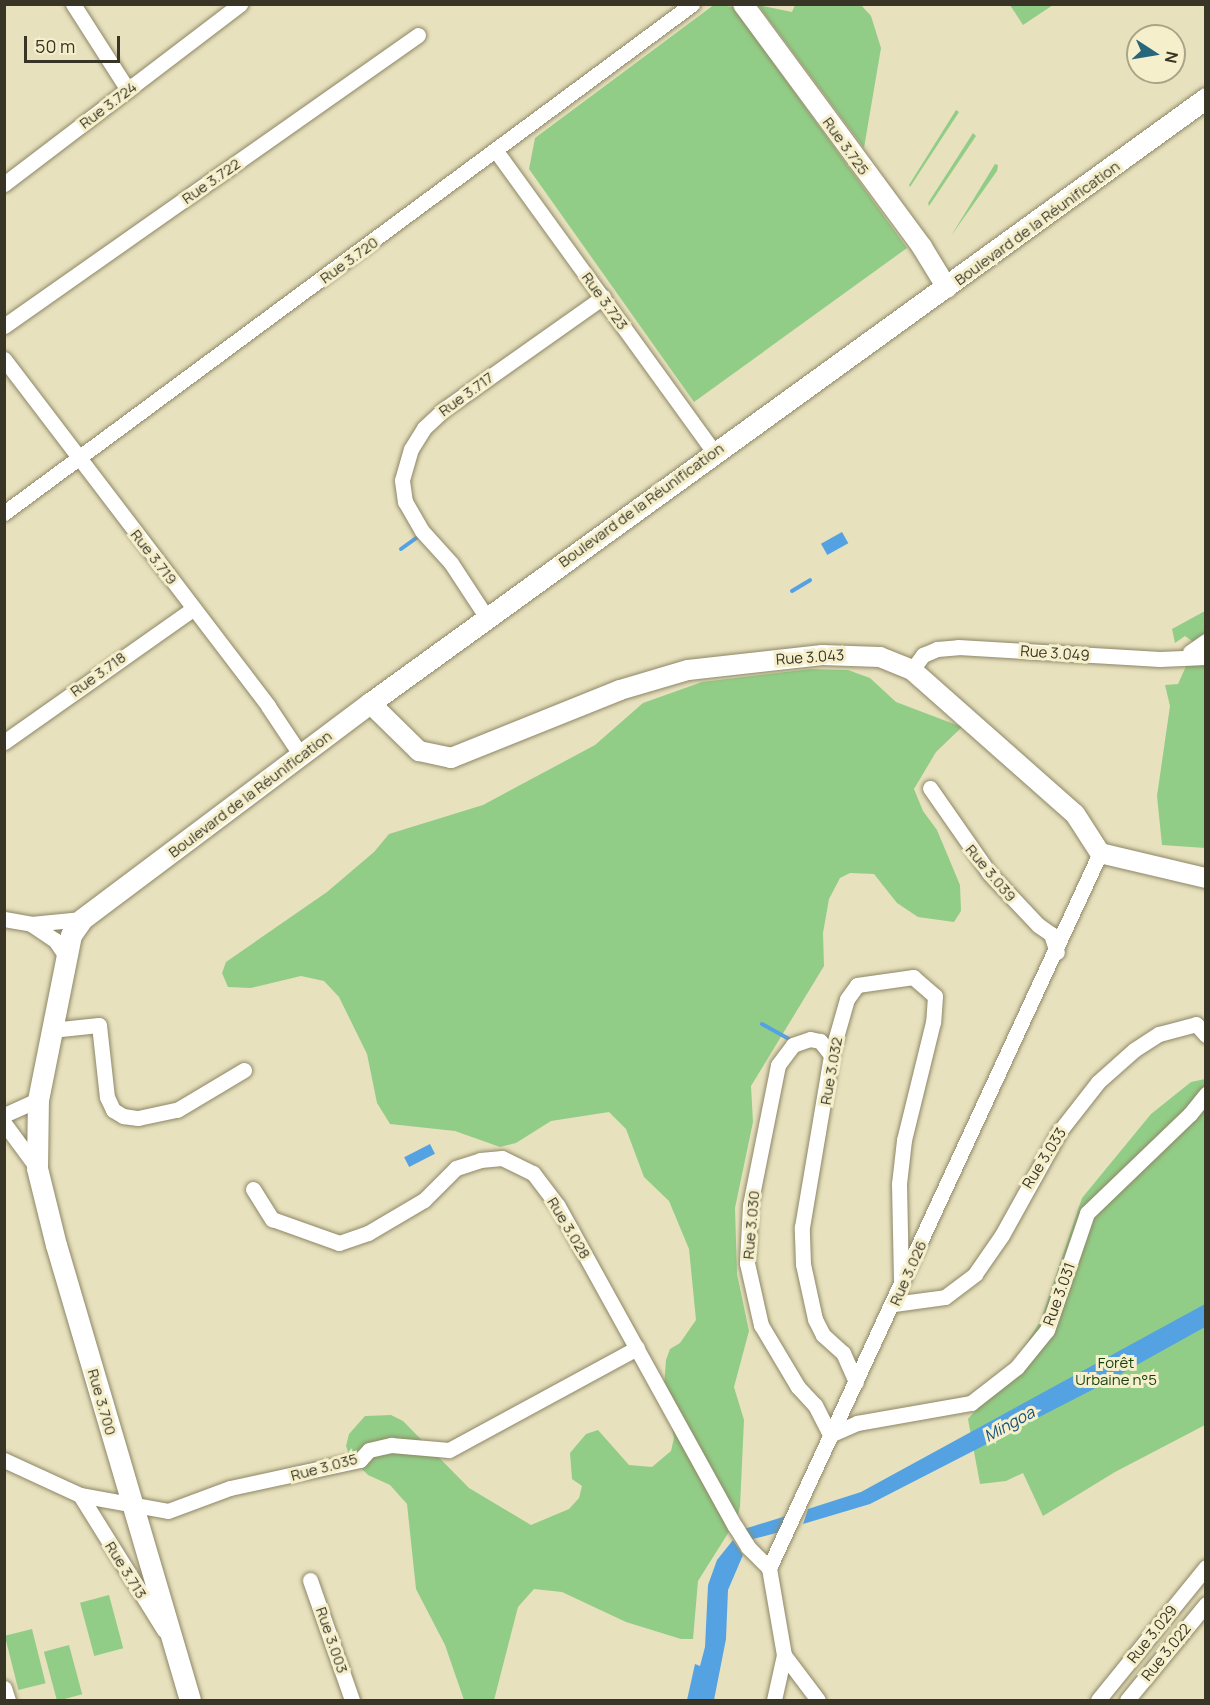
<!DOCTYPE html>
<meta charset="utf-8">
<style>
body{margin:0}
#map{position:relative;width:1210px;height:1705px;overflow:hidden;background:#e8e1be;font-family:Manrope,sans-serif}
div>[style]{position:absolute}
.green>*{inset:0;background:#92cd87;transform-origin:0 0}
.water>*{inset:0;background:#54a2e2;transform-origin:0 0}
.stream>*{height:4px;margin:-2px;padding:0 2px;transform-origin:2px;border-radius:2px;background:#54a2e2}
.roads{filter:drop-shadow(0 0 2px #8d8766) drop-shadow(0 0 2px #8d8766)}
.minor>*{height:15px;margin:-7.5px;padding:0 7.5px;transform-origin:7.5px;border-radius:7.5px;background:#fff}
.tertiary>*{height:20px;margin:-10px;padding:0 10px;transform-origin:10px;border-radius:10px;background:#fff}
.secondary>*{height:21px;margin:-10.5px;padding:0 10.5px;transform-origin:10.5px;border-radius:10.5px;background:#fff}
span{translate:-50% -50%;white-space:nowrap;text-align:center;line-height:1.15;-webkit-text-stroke:6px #f5efcb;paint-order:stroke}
.street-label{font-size:15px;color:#383527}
.park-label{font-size:15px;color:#153f0d}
.water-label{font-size:16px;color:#17507a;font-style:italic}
.frame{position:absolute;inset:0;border:6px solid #383527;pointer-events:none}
.north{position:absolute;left:1126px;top:24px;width:60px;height:60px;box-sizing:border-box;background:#f5efcb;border:2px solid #a9a589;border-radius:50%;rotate:102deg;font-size:16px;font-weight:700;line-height:24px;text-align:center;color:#383527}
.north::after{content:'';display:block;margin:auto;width:21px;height:27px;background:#27667c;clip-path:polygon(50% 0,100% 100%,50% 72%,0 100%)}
.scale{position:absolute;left:24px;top:36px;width:96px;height:27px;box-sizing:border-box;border:3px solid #383527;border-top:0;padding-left:8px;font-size:18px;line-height:21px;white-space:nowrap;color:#383527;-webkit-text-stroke:4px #f5efcb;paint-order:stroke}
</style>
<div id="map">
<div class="green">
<div style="clip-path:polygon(715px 4px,733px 7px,907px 248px,694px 402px,529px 169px,535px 138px)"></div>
<div style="clip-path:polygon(758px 5px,792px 12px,795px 5px,861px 5px,871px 16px,881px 48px,864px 148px)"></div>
<div style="clip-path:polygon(1010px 5px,1053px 5px,1023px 25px)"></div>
<div style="clip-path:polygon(956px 110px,959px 112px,910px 187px,909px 185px)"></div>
<div style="clip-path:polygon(973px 133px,976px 136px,929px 206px,928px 203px)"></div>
<div style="clip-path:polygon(995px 164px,998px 165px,997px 171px,951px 236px)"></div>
<div style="clip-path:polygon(1205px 611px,1205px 848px,1162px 845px,1157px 796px,1170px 706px,1165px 685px,1178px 684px,1196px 644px,1185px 636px,1175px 643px,1172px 629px)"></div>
<div style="clip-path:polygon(811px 669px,848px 670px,870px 678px,896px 702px,962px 727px,936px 752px,914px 789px,923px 811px,937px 830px,960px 885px,961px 911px,954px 922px,918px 917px,897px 903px,874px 874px,850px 873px,840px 878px,829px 899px,823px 933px,824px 966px,751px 1086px,753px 1122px,735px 1208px,737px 1274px,749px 1331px,734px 1387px,744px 1420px,740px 1507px,737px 1519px,698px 1581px,693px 1639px,681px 1639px,626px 1622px,562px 1592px,534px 1589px,518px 1607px,494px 1700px,464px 1700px,445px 1645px,416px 1589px,407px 1504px,390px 1485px,368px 1475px,350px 1457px,346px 1446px,349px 1434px,365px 1416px,391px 1415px,403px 1421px,469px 1488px,531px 1525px,569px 1509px,579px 1498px,582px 1486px,572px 1479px,570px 1453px,586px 1434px,598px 1430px,629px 1465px,652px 1467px,671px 1451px,674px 1438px,664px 1386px,666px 1360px,670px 1349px,680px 1343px,696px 1320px,689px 1249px,669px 1201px,644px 1177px,626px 1129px,609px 1112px,551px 1121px,516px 1143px,500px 1147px,455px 1131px,390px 1124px,377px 1103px,367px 1054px,339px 997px,324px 981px,301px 976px,251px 988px,228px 987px,222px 973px,226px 962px,327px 892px,374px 852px,389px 834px,483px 805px,595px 745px,643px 703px,702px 682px)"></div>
<div style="clip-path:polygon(1205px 1079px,1205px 1425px,1115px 1472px,1043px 1516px,1023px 1473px,1006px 1481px,980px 1484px,968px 1419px,1009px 1371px,1041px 1320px,1082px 1198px,1151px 1114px,1191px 1082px)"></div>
<div style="left:109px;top:1595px;width:55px;height:30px;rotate:75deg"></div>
<div style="left:32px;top:1629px;width:56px;height:28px;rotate:76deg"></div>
<div style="left:69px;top:1645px;width:51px;height:26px;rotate:75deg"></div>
</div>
<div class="water">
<div style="left:842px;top:532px;width:13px;height:24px;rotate:61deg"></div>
<div style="left:430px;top:1144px;width:11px;height:29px;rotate:63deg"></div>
<div style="clip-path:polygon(1205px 1304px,1205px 1327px,1090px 1391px,870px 1504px,803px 1524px,808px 1509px,861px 1492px)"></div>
<div style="clip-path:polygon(786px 1516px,780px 1532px,749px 1540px,744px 1529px)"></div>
<div style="clip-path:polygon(733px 1540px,743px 1555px,728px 1590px,726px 1639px,714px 1700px,687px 1700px,695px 1664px,700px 1666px,705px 1647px,708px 1585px,717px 1560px)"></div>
</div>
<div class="stream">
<div style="left:401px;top:549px;width:22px;rotate:-36deg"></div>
<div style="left:792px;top:591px;width:21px;rotate:-31deg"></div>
<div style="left:762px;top:1024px;width:35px;rotate:29deg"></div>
</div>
<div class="roads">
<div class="minor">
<div style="left:73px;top:4px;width:102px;rotate:57.4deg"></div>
<div style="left:496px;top:151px;width:372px;rotate:54.1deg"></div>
<div style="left:4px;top:184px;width:297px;rotate:-37.3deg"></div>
<div style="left:4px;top:326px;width:506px;rotate:-35.1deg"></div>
<div style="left:4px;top:359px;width:436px;rotate:52.7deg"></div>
<div style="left:268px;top:706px;width:61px;rotate:56.3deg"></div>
<div style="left:4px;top:513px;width:856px;rotate:-36.49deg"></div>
<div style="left:487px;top:618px;width:66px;rotate:-123.2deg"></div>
<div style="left:451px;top:563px;width:43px;rotate:-132.2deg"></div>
<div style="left:422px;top:531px;width:34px;rotate:-120deg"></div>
<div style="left:405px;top:502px;width:22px;rotate:-98deg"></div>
<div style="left:402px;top:480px;width:32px;rotate:-74deg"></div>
<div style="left:411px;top:449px;width:25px;rotate:-58deg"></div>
<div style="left:424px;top:428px;width:26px;rotate:-43deg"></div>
<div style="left:443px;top:410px;width:196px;rotate:-35.2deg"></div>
<div style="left:1190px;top:652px;width:19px;rotate:-35deg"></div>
<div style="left:912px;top:670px;width:19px;rotate:-54deg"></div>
<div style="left:923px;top:655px;width:15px;rotate:-23deg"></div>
<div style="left:937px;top:649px;width:21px;rotate:-5deg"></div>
<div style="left:958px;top:647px;width:202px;rotate:3.4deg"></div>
<div style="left:1160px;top:659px;width:46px;rotate:-2.5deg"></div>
<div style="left:4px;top:742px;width:232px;rotate:-35.2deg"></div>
<div style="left:930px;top:788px;width:103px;rotate:55.2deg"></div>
<div style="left:989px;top:873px;width:71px;rotate:46.7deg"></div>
<div style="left:1038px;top:925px;width:16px;rotate:35deg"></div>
<div style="left:1051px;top:934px;width:19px;rotate:72deg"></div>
<div style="left:4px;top:919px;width:27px;rotate:10deg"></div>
<div style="left:31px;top:924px;width:29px;rotate:34deg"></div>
<div style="left:55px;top:940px;width:18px;rotate:56deg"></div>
<div style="left:31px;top:924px;width:51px;rotate:-5.6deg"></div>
<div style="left:51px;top:1030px;width:48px;rotate:-5.9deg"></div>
<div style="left:99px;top:1025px;width:72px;rotate:83.7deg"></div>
<div style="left:107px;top:1097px;width:14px;rotate:65deg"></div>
<div style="left:113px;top:1110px;width:12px;rotate:31deg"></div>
<div style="left:123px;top:1116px;width:15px;rotate:8deg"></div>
<div style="left:138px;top:1118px;width:40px;rotate:-12deg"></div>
<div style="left:177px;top:1110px;width:78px;rotate:-30.8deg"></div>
<div style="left:831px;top:1055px;width:18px;rotate:-128deg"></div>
<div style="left:820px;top:1041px;width:10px;rotate:-169deg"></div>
<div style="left:810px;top:1039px;width:18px;rotate:161deg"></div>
<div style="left:793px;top:1045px;width:25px;rotate:127deg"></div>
<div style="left:778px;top:1065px;width:143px;rotate:101.3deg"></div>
<div style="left:750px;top:1205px;width:58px;rotate:93deg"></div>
<div style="left:747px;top:1263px;width:64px;rotate:77.3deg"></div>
<div style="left:761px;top:1325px;width:72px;rotate:59.2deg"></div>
<div style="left:798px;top:1387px;width:25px;rotate:47deg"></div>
<div style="left:815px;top:1405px;width:34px;rotate:63deg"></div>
<div style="left:830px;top:1435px;width:30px;rotate:-24deg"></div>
<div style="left:857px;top:1423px;width:116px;rotate:-10deg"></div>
<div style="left:971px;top:1403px;width:58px;rotate:-38deg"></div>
<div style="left:1017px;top:1367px;width:48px;rotate:-51deg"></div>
<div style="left:1047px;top:1330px;width:124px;rotate:-71.1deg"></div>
<div style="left:1087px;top:1213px;width:143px;rotate:-43.9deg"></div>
<div style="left:1190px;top:1114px;width:26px;rotate:-51deg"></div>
<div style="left:4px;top:1115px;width:37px;rotate:-24deg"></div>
<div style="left:4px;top:1123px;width:56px;rotate:53.7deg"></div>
<div style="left:253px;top:1189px;width:36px;rotate:58deg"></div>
<div style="left:272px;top:1219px;width:71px;rotate:19.7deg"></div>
<div style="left:339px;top:1243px;width:31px;rotate:-19deg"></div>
<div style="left:368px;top:1233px;width:65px;rotate:-30.5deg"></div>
<div style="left:424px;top:1200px;width:45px;rotate:-45deg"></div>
<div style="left:456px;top:1168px;width:25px;rotate:-18deg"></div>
<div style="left:480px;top:1160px;width:22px;rotate:-5deg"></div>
<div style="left:502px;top:1158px;width:34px;rotate:26deg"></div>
<div style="left:533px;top:1173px;width:41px;rotate:52.9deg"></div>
<div style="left:558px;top:1206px;width:366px;rotate:61.1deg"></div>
<div style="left:735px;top:1526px;width:25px;rotate:58deg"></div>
<div style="left:748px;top:1547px;width:30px;rotate:45deg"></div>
<div style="left:894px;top:1304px;width:51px;rotate:-7.8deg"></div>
<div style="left:945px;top:1297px;width:38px;rotate:-37deg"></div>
<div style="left:975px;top:1274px;width:47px;rotate:-55.3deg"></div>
<div style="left:1002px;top:1235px;width:118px;rotate:-61deg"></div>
<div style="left:1059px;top:1132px;width:63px;rotate:-52deg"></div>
<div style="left:1098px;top:1082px;width:48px;rotate:-41.6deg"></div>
<div style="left:1134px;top:1050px;width:30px;rotate:-33deg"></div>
<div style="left:1159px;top:1034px;width:38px;rotate:-15deg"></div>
<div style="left:1196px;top:1024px;width:15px;rotate:48deg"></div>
<div style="left:856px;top:1382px;width:32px;rotate:-114deg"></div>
<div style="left:843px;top:1353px;width:27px;rotate:-138deg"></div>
<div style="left:823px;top:1335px;width:18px;rotate:-117deg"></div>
<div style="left:815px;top:1319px;width:56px;rotate:-102.3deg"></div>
<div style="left:803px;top:1264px;width:37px;rotate:-92deg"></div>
<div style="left:802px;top:1227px;width:174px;rotate:-80.4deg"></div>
<div style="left:831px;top:1055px;width:58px;rotate:-74.1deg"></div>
<div style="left:847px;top:999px;width:17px;rotate:-54deg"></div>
<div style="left:857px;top:985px;width:57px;rotate:-8.1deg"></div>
<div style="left:913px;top:977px;width:29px;rotate:41deg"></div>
<div style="left:935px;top:996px;width:26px;rotate:94deg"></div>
<div style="left:933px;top:1022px;width:122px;rotate:103.8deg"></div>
<div style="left:904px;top:1140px;width:44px;rotate:96.5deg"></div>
<div style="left:899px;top:1184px;width:98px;rotate:88.8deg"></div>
<div style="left:4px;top:1460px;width:84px;rotate:24.7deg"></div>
<div style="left:80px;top:1495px;width:89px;rotate:10.3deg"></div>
<div style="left:168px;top:1511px;width:66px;rotate:-20.4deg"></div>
<div style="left:230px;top:1488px;width:133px;rotate:-12.2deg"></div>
<div style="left:360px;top:1460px;width:13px;rotate:-48deg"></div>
<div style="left:369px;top:1450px;width:23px;rotate:-13deg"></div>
<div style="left:391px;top:1445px;width:58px;rotate:4.9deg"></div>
<div style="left:449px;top:1450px;width:214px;rotate:-28.5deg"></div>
<div style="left:80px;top:1495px;width:159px;rotate:58.1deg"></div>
<div style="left:310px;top:1580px;width:127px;rotate:70.7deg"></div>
<div style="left:784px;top:1655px;width:56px;rotate:52.9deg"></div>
<div style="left:4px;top:1688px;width:13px;rotate:72deg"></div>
<div style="left:774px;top:1700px;width:46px;rotate:-77.5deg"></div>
<div style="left:784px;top:1655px;width:88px;rotate:-99.8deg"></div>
<div style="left:769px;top:1568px;width:788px;rotate:-65.16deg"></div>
<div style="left:1098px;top:1700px;width:171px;rotate:-50.9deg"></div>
<div style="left:1127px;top:1700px;width:124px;rotate:-50.5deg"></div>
</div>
<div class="tertiary">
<div style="left:743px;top:4px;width:302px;rotate:53.6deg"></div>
<div style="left:922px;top:247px;width:48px;rotate:58.6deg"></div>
<div style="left:370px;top:703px;width:69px;rotate:44.4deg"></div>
<div style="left:419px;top:751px;width:33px;rotate:12deg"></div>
<div style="left:451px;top:758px;width:182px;rotate:-21.9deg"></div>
<div style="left:620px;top:690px;width:71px;rotate:-16.4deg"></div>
<div style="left:688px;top:670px;width:135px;rotate:-6.4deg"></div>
<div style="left:822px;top:655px;width:58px;rotate:2deg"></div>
<div style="left:880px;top:657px;width:35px;rotate:22deg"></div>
<div style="left:912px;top:670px;width:217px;rotate:41.5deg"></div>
<div style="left:1075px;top:814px;width:46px;rotate:57.3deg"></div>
<div style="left:1100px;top:853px;width:109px;rotate:13.3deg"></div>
</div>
<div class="secondary">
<div style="left:190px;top:1700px;width:474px;rotate:-106.4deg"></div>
<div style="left:56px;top:1245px;width:79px;rotate:-103.9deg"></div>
<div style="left:37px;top:1168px;width:68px;rotate:-89.2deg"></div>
<div style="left:38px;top:1100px;width:168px;rotate:-78.7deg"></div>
<div style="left:71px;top:935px;width:19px;rotate:-55deg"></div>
<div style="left:82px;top:919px;width:360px;rotate:-36.9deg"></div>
<div style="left:370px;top:703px;width:1032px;rotate:-35.89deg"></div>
</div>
</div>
<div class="street-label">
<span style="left:108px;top:105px;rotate:-37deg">Rue 3.724</span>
<span style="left:846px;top:146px;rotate:54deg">Rue 3.725</span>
<span style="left:211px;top:181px;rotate:-35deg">Rue 3.722</span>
<span style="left:1037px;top:223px;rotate:-36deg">Boulevard de la Réunification</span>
<span style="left:349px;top:260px;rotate:-36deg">Rue 3.720</span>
<span style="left:605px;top:301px;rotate:54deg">Rue 3.723</span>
<span style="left:466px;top:394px;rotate:-36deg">Rue 3.717</span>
<span style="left:641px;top:505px;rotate:-36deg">Boulevard de la Réunification</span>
<span style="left:154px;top:557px;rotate:52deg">Rue 3.719</span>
<span style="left:1055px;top:653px;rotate:4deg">Rue 3.049</span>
<span style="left:810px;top:657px;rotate:-4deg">Rue 3.043</span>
<span style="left:98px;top:674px;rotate:-36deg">Rue 3.718</span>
<span style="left:250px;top:794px;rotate:-37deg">Boulevard de la Réunification</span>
<span style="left:991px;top:873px;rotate:50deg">Rue 3.039</span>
<span style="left:831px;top:1071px;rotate:-80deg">Rue 3.032</span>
<span style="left:1044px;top:1158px;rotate:-58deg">Rue 3.033</span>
<span style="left:751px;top:1225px;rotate:-85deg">Rue 3.030</span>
<span style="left:569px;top:1228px;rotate:59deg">Rue 3.028</span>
<span style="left:908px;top:1273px;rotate:-66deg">Rue 3.026</span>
<span style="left:1059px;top:1294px;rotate:-70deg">Rue 3.031</span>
<span style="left:102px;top:1402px;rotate:74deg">Rue 3.700</span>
<span style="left:324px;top:1467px;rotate:-15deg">Rue 3.035</span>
<span style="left:126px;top:1570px;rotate:58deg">Rue 3.713</span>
<span style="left:1152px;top:1634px;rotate:-51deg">Rue 3.029</span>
<span style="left:332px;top:1640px;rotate:71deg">Rue 3.003</span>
<span style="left:1166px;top:1652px;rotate:-51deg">Rue 3.022</span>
</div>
<div class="park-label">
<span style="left:1116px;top:1371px">Forêt<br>Urbaine n°5</span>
</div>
<div class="water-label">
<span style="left:1009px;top:1424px;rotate:-29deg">Mingoa</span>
</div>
<div class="frame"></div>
<div class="north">N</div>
<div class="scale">50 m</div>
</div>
